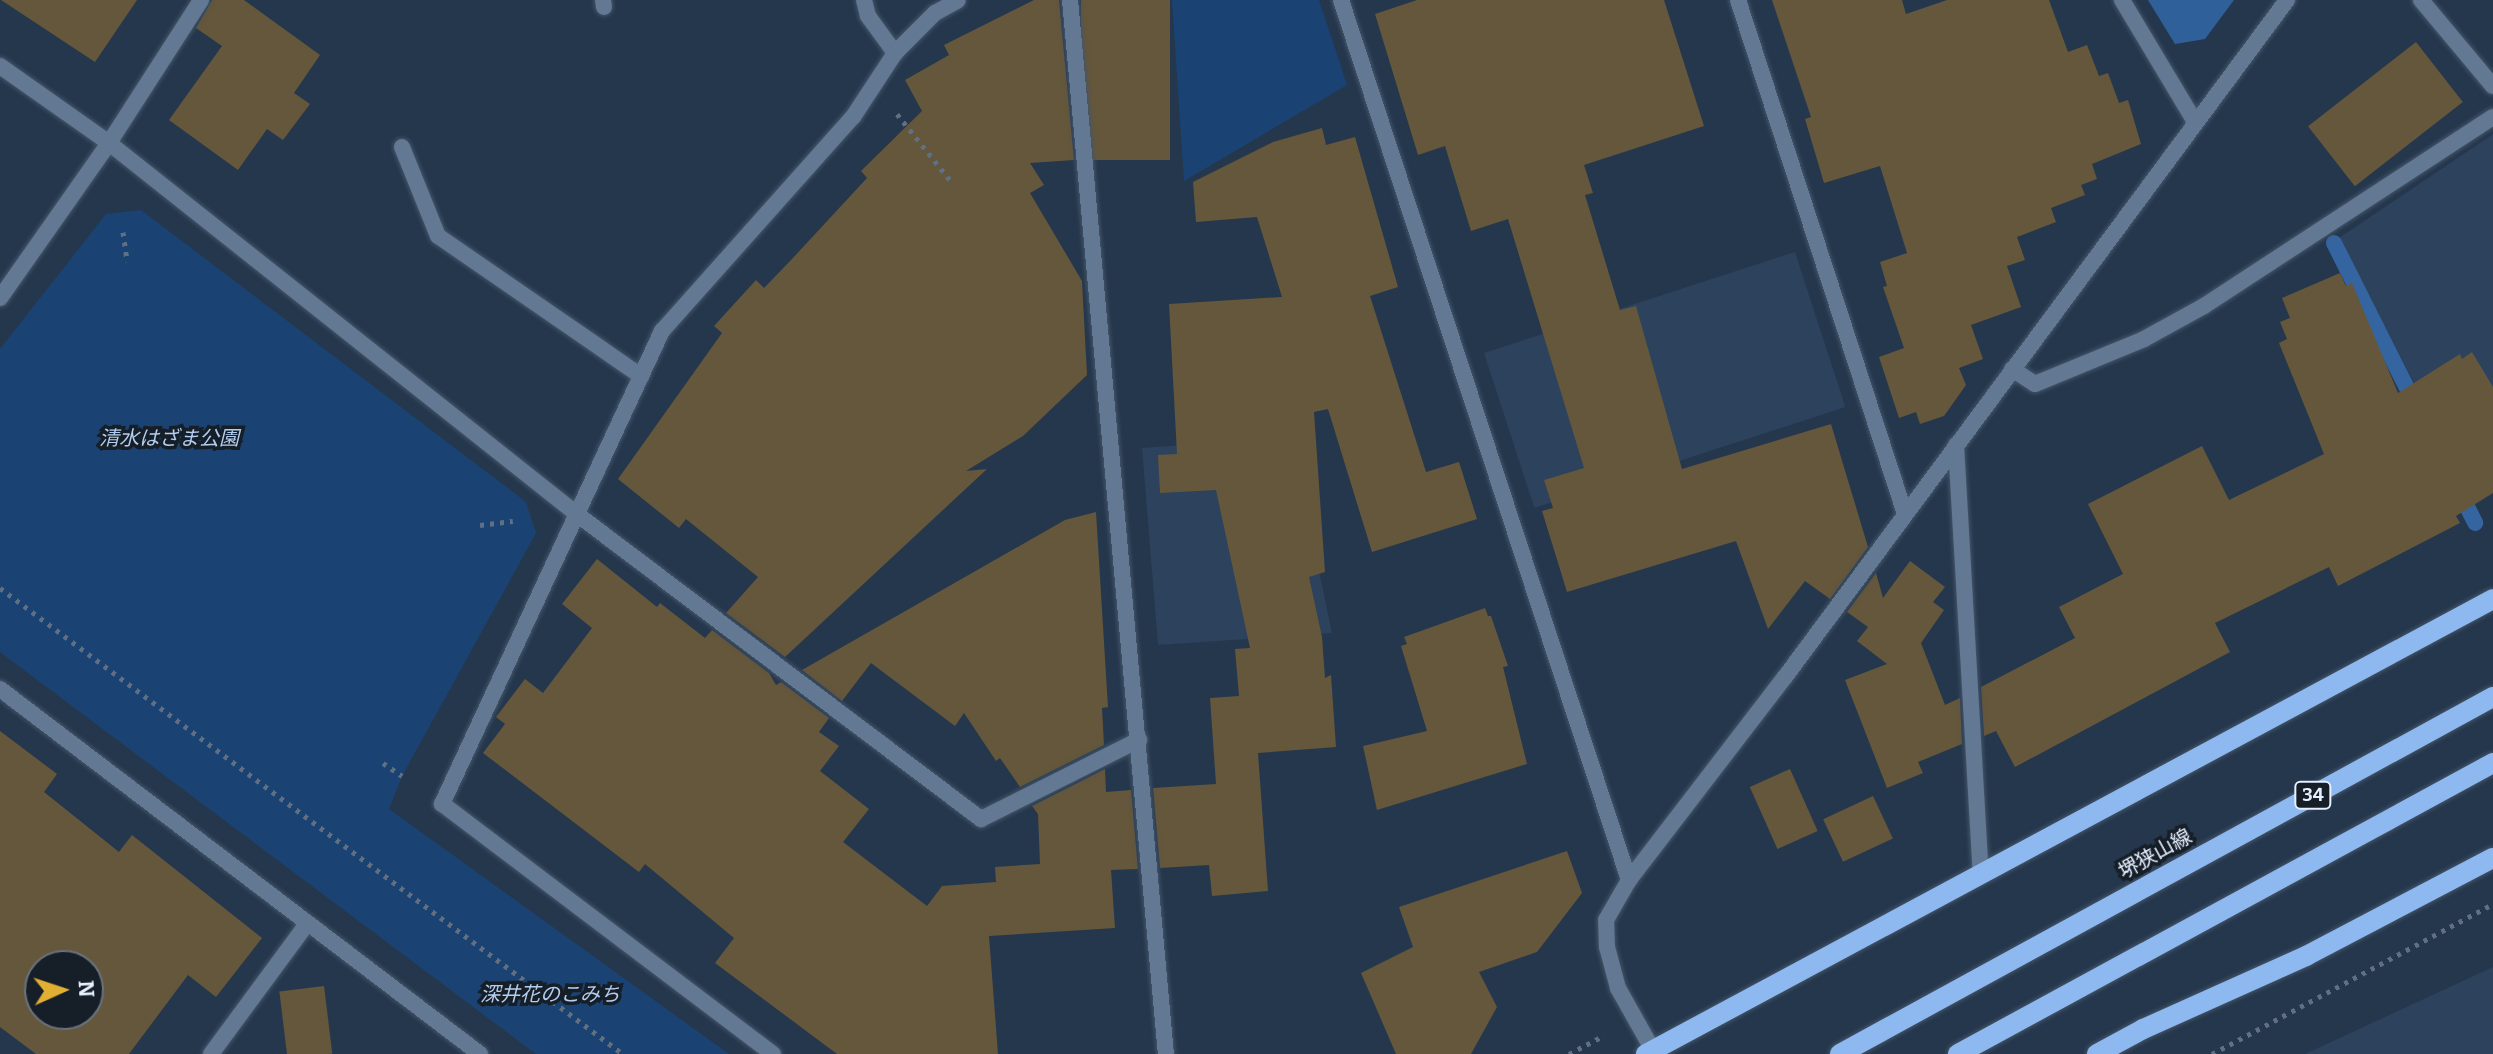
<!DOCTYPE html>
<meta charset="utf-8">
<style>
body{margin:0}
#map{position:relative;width:2493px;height:1054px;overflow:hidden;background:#25374d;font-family:Bitter,"Noto Sans JP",serif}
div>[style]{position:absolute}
.built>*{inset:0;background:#2c425d;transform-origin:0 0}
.green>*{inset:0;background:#1a4373}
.forest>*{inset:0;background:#30609a}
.stream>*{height:16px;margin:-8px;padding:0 8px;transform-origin:8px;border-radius:8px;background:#3565a0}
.building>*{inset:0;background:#65573b;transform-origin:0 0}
.path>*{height:5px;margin-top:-2.5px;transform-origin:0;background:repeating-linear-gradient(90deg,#607083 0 4px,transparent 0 10px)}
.roads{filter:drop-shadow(0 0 2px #445569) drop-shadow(0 0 2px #445569)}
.service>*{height:16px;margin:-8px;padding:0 8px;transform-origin:8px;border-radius:8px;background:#637893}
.minor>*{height:16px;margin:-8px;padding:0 8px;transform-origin:8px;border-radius:8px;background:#637893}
.tertiary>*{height:16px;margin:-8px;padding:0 8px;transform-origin:8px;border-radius:8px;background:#637893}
.primary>*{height:20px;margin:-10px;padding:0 10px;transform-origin:10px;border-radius:10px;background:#8eb9f0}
span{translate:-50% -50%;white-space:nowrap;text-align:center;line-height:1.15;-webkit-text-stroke:7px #161e28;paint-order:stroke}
.shield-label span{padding:2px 6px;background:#161e28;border:2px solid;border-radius:6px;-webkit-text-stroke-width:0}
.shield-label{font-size:18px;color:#e6f1ff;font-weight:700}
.park-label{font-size:20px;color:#b3ceef;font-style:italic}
.street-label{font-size:20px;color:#e6f1ff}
.north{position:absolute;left:24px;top:950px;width:80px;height:80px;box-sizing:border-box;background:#161e28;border:2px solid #69727e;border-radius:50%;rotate:87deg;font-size:22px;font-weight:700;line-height:32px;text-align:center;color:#e6f1ff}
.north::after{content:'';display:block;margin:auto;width:28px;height:36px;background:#e1af34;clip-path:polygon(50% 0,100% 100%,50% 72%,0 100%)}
</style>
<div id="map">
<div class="built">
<div style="clip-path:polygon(2493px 134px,2493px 398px,2439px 432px,2339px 238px)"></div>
<div style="left:1795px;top:252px;width:163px;height:327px;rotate:72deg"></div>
<div style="clip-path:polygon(1291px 437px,1332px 633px,1158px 645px,1142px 448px)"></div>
<div style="clip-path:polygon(2493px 967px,2493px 1054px,2305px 1054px)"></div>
</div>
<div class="green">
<div style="clip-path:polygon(1172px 0,1319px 0,1347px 85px,1184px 181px)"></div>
<div style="clip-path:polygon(141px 210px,526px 502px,536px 533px,402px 776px,389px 809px,729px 1054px,536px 1054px,0 652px,0 349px,106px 214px)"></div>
</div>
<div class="forest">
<div style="clip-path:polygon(2148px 0,2234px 0,2205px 39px,2175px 44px)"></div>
</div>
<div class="stream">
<div style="left:2334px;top:243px;width:180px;rotate:63.3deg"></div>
<div style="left:2458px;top:489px;width:38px;rotate:63deg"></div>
</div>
<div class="building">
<div style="clip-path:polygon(1px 0,137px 0,95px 62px)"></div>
<div style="clip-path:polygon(212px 0,244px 0,320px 55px,294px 93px,310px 104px,283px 140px,267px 129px,238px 170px,169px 120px,222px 46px,196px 28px)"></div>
<div style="clip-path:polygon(1034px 0,1059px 0,1074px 160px,1030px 163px,1044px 185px,1030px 193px,1082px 281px,1087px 375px,1023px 436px,966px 471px,987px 469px,785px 657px,726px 613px,758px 577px,686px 519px,679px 528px,618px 479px,722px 333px,714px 326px,756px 280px,764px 288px,792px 259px,867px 178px,861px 171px,922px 111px,905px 80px,949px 55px,944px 45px)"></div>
<div style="left:1081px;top:0;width:89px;height:160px"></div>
<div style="clip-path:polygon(1417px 0,1664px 0,1704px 126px,1584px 165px,1593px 193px,1585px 195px,1620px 310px,1636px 306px,1682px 469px,1831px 424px,1868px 547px,1830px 599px,1805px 581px,1768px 629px,1736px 541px,1567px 592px,1542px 511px,1553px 508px,1544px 480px,1584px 468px,1508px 219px,1471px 231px,1445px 146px,1418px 155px,1375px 14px)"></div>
<div style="clip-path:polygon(1772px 0,1902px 0,1906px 14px,1947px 0,2049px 0,2068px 52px,2087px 45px,2099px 76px,2108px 73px,2119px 103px,2128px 100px,2141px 144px,2092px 164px,2097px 179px,2081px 185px,2085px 195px,2051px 208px,2056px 222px,2017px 237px,2025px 260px,2007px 266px,2021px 307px,1971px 325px,1983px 359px,1959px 368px,1966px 385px,1944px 416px,1920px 424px,1916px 412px,1899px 418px,1879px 357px,1904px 348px,1883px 287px,1887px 286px,1880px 262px,1907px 253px,1880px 166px,1824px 183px,1805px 119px,1811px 117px)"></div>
<div style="left:2416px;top:42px;width:76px;height:137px;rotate:52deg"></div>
<div style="clip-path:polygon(1322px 128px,1326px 145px,1355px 137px,1398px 287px,1370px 296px,1426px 472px,1459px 462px,1477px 519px,1372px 552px,1328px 409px,1314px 412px,1325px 572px,1309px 577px,1322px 637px,1325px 678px,1331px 675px,1336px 747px,1258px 753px,1268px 891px,1212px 896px,1209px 865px,1160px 868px,1153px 788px,1216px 784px,1210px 698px,1239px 696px,1235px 649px,1250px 648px,1216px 490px,1160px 493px,1158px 455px,1177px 454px,1169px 304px,1282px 297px,1257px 217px,1196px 222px,1193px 182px,1273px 142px)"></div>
<div style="clip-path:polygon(2340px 273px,2346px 286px,2352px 283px,2398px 393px,2460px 354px,2462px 359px,2472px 352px,2493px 387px,2493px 493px,2456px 516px,2460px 523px,2338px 586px,2329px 567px,2215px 623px,2230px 652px,2015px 767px,1996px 731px,1984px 736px,1981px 687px,2075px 638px,2059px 607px,2123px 574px,2088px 504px,2202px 446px,2229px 500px,2324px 454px,2279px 343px,2287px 339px,2280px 322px,2290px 318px,2282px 298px)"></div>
<div style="clip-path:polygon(1096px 512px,1108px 707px,1102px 708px,1104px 745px,1020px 787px,1000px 758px,996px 761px,964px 713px,955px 726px,871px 663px,842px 701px,802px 670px,1065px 520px)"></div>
<div style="clip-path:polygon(597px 559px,657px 607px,660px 603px,705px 638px,712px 630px,769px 673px,776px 685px,781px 682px,829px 718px,819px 732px,839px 746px,820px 771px,869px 809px,843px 842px,927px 906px,942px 886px,996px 882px,995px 867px,1040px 864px,1038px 814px,1032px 806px,1105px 769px,1106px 792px,1131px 790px,1138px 869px,1111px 870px,1115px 928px,989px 936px,998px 1054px,837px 1054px,715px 963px,734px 938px,645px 864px,639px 872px,483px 753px,505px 724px,496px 717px,525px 679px,543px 693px,592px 628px,562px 604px)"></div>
<div style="clip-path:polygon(1910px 561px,1945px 587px,1933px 602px,1944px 610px,1921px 643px,1945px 705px,1960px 698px,1962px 744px,1918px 762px,1923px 773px,1887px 788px,1845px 680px,1887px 664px,1857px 641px,1868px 627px,1847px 612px,1876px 573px,1883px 598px)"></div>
<div style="clip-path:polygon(1485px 608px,1488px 616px,1491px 616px,1508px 666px,1503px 667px,1527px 764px,1377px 810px,1363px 746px,1427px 731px,1401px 646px,1407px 644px,1404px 637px)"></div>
<div style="clip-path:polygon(evenodd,0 731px,57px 774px,44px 792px,119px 852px,132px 835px,262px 938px,216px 997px,188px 975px,129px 1054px,36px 1054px,0 1027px,0 731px,40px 966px,88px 966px,88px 1014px,40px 1014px,40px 966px)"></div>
<div style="left:1790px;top:769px;width:68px;height:44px;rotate:66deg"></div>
<div style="left:1873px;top:796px;width:47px;height:55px;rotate:65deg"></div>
<div style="clip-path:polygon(1567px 851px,1582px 893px,1537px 952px,1479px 972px,1497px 1007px,1471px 1054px,1396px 1054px,1361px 973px,1413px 947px,1399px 907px)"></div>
<div style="left:324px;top:986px;width:68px;height:45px;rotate:83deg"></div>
</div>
<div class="path">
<div style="left:897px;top:114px;width:85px;rotate:51.2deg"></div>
<div style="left:123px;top:232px;width:30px;rotate:82deg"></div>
<div style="left:480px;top:525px;width:33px;rotate:-7deg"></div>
<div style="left:0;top:588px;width:778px;rotate:36.8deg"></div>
<div style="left:383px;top:763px;width:23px;rotate:34deg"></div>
<div style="left:1569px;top:1054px;width:40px;rotate:-28deg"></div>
<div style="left:2212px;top:1054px;width:319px;rotate:-28.1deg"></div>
</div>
<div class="roads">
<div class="service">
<div style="left:2012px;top:369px;width:27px;rotate:33deg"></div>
<div style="left:2035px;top:384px;width:118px;rotate:-22.4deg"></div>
<div style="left:2144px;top:339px;width:68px;rotate:-28.8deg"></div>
<div style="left:2204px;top:306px;width:345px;rotate:-33.2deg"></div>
<div style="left:1956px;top:445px;width:431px;rotate:86.7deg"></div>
</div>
<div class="minor">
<div style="left:603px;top:0;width:7px;rotate:82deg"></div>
<div style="left:864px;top:0;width:16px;rotate:76deg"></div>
<div style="left:868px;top:16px;width:46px;rotate:53.9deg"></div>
<div style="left:1070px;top:0;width:1058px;rotate:84.8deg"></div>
<div style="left:1341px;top:0;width:926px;rotate:71.88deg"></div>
<div style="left:1738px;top:0;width:540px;rotate:72deg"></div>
<div style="left:2122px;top:0;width:142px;rotate:59.1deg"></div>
<div style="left:2421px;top:0;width:112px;rotate:50.1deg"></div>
<div style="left:0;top:66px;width:133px;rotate:35.2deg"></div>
<div style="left:109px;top:143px;width:599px;rotate:38.42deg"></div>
<div style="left:578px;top:515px;width:505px;rotate:37.03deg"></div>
<div style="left:981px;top:819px;width:177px;rotate:-26.6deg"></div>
<div style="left:402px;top:147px;width:96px;rotate:68deg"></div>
<div style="left:438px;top:236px;width:247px;rotate:34.6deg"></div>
<div style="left:0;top:298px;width:189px;rotate:-54.9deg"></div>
<div style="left:109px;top:143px;width:170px;rotate:-57.2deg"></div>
<div style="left:211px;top:1054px;width:160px;rotate:-53.6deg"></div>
<div style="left:773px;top:1054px;width:415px;rotate:-142.9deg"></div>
<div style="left:442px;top:804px;width:522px;rotate:-65.06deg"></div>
<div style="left:662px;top:331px;width:287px;rotate:-48.3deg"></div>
<div style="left:853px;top:117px;width:77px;rotate:-56.7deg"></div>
<div style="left:895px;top:53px;width:57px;rotate:-45deg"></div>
<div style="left:935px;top:13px;width:26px;rotate:-29deg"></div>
</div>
<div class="tertiary">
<div style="left:0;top:689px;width:603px;rotate:37.25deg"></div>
<div style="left:1655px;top:1054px;width:76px;rotate:-119.3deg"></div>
<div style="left:1618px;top:988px;width:42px;rotate:-105deg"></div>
<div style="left:1607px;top:947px;width:27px;rotate:-92deg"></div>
<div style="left:1606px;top:920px;width:46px;rotate:-60.1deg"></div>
<div style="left:1629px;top:880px;width:256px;rotate:-52.5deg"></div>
<div style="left:1785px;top:677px;width:843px;rotate:-53.44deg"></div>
</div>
<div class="primary">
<div style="left:1646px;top:1054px;width:961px;rotate:-28.24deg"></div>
<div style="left:1840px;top:1054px;width:744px;rotate:-28.67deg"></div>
<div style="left:1958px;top:1054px;width:609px;rotate:-28.54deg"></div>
<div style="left:2097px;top:1054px;width:52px;rotate:-28.5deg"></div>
<div style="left:2143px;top:1029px;width:179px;rotate:-24.1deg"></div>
<div style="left:2306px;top:956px;width:211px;rotate:-27.7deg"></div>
</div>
</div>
<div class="shield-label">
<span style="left:2313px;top:795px">34</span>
</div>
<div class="park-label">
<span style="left:169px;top:438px">清水はざま公園</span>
<span style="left:550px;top:994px">深井花のこみち</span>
</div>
<div class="street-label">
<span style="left:2155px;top:854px;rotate:-29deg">堺狭山線</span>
</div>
<div class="north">N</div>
</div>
